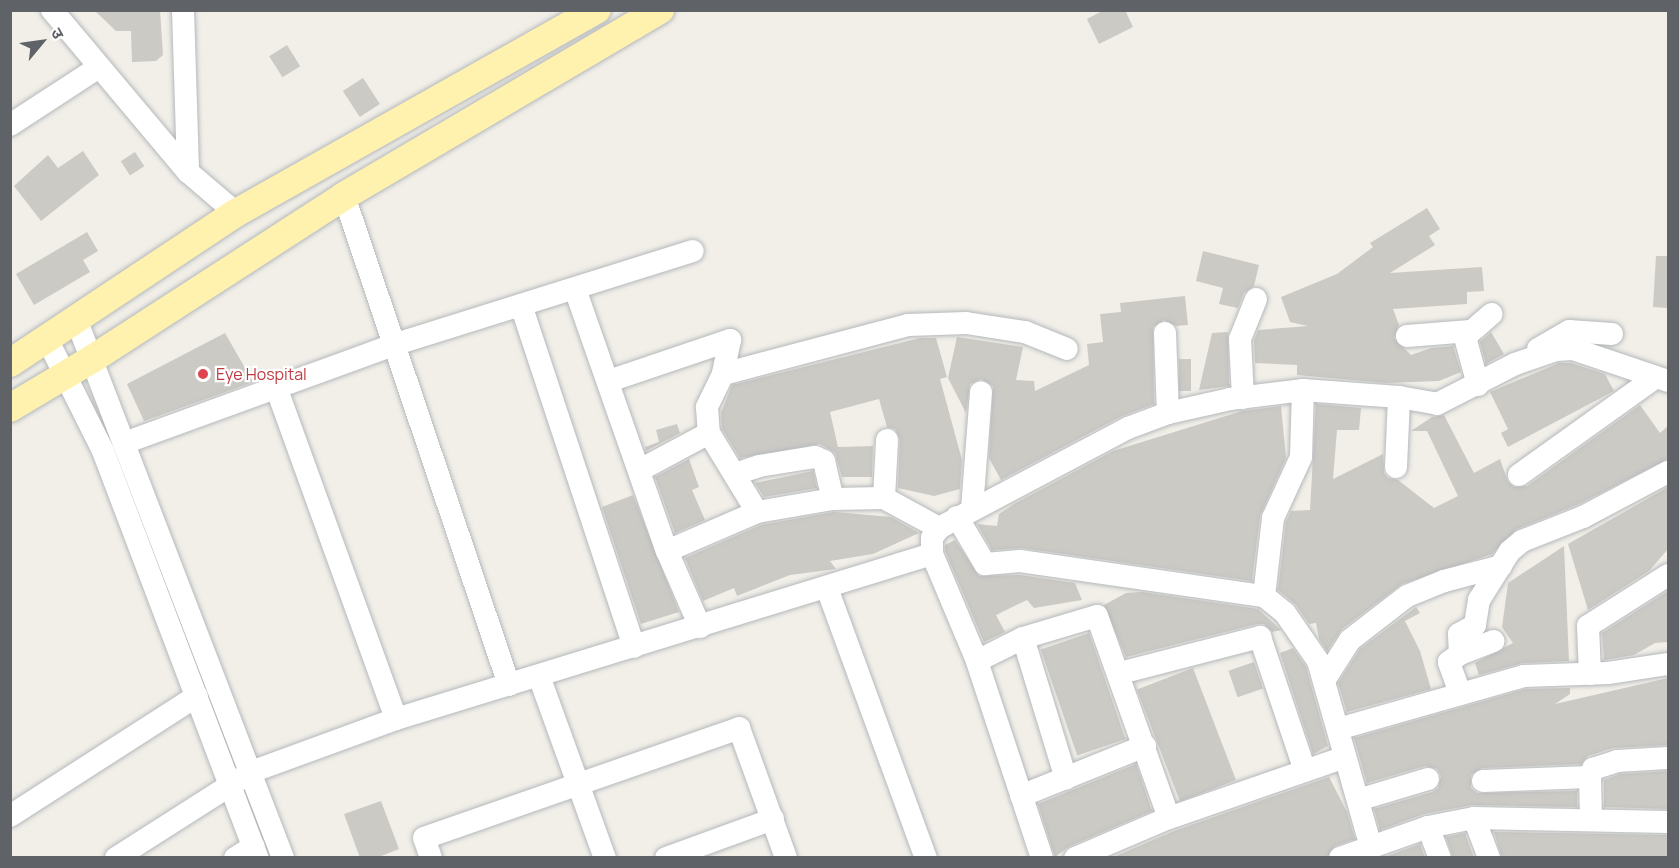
<!DOCTYPE html>
<meta charset="utf-8">
<style>
body{margin:0}
#map{position:relative;width:1679px;height:868px;overflow:hidden;background:#f1efe8;font-family:Manrope,"Noto Sans Devanagari",sans-serif}
div>[style]{position:absolute}
.building>*{inset:0;background:#cccac5;transform-origin:0 0}
.roads{filter:drop-shadow(0 0 2px #b5b8bc) drop-shadow(0 0 2px #b5b8bc)}
.minor>*{height:22px;margin:-11px;padding:0 11px;transform-origin:11px;border-radius:11px;background:#fff}
.major>*{height:28px;margin:-14px;padding:0 14px;transform-origin:14px;border-radius:14px;background:#fff2af}
.dots>*{width:16px;height:16px;translate:-50% -50%;box-sizing:border-box;border:3px solid #fff;border-radius:50%}
span{translate:-50% -50%;white-space:nowrap;text-align:center;line-height:1.15;-webkit-text-stroke:4.5px #fff;paint-order:stroke}
.health-label{font-size:16px;color:#be3a42}
.left{translate:0 -50%;text-align:left}
.frame{position:absolute;inset:0;border:12px solid #5f6368;pointer-events:none}
.north{position:absolute;left:12px;top:12px;width:60px;height:60px;-webkit-text-stroke:4px #fff;paint-order:stroke;rotate:61deg;font-size:16px;font-weight:700;line-height:24px;text-align:center;color:#5f6368}
.north::after{content:'';display:block;margin:auto;width:21px;height:27px;background:#5f6368;clip-path:polygon(50% 0,100% 100%,50% 72%,0 100%)}
</style>
<div id="map">
<div class="building">
<div style="clip-path:polygon(94px 10px,160px 10px,163px 55px,156px 61px,132px 62px,131px 31px,116px 31px)"></div>
<div style="clip-path:polygon(1104px 10px,1125px 10px,1133px 27px,1099px 44px,1087px 19px)"></div>
<div style="left:287px;top:45px;width:25px;height:21px;rotate:58deg"></div>
<div style="left:363px;top:78px;width:31px;height:24px;rotate:57deg"></div>
<div style="clip-path:polygon(83px 151px,99px 175px,41px 221px,14px 186px,48px 155px,58px 168px)"></div>
<div style="left:135px;top:152px;width:17px;height:17px;rotate:57deg"></div>
<div style="clip-path:polygon(1427px 208px,1440px 229px,1429px 236px,1435px 245px,1390px 273px,1482px 267px,1484px 291px,1467px 292px,1467px 304px,1393px 309px,1399px 325px,1394px 338px,1411px 355px,1431px 348px,1453px 346px,1461px 372px,1439px 381px,1386px 383px,1297px 375px,1297px 365px,1255px 363px,1254px 341px,1258px 330px,1308px 326px,1290px 322px,1281px 297px,1337px 274px,1373px 247px,1370px 243px)"></div>
<div style="clip-path:polygon(87px 232px,98px 251px,83px 260px,90px 272px,34px 305px,16px 274px)"></div>
<div style="clip-path:polygon(1203px 251px,1259px 265px,1254px 286px,1244px 293px,1238px 308px,1219px 304px,1223px 288px,1196px 281px)"></div>
<div style="clip-path:polygon(1656px 256px,1668px 256px,1668px 308px,1653px 307px)"></div>
<div style="clip-path:polygon(1185px 296px,1188px 325px,1176px 326px,1164px 320px,1153px 327px,1154px 404px,1122px 416px,1001px 480px,989px 458px,993px 386px,981px 379px,970px 384px,966px 413px,948px 378px,957px 337px,1023px 347px,1016px 380px,1034px 381px,1035px 391px,1089px 365px,1087px 344px,1103px 342px,1100px 314px,1121px 312px,1120px 303px)"></div>
<div style="clip-path:polygon(1228px 332px,1229px 386px,1199px 390px,1212px 333px)"></div>
<div style="clip-path:polygon(1491px 332px,1504px 354px,1486px 364px,1480px 342px)"></div>
<div style="clip-path:polygon(225px 333px,253px 382px,144px 421px,127px 384px)"></div>
<div style="clip-path:polygon(920px 338px,936px 338px,947px 377px,940px 379px,962px 460px,960px 489px,934px 496px,898px 488px,900px 440px,895px 429px,887px 427px,879px 399px,830px 412px,838px 447px,873px 446px,872px 477px,842px 477px,835px 453px,820px 444px,740px 458px,722px 429px,721px 413px,732px 385px)"></div>
<div style="left:1179px;top:359px;width:12px;height:32px"></div>
<div style="clip-path:polygon(1559px 363px,1571px 363px,1605px 374px,1614px 391px,1508px 447px,1501px 433px,1508px 429px,1490px 392px)"></div>
<div style="clip-path:polygon(1316px 404px,1361px 408px,1359px 430px,1337px 430px,1333px 479px,1383px 454px,1384px 473px,1388px 478px,1398px 480px,1434px 508px,1458px 496px,1427px 431px,1411px 431px,1432px 417px,1444px 415px,1474px 473px,1500px 459px,1508px 482px,1514px 487px,1527px 486px,1640px 405px,1660px 433px,1668px 426px,1668px 459px,1577px 505px,1517px 529px,1492px 554px,1402px 584px,1342px 629px,1327px 651px,1319px 639px,1316px 623px,1309px 624px,1296px 605px,1278px 590px,1286px 522px,1291px 511px,1310px 510px)"></div>
<div style="clip-path:polygon(1281px 406px,1286px 458px,1260px 516px,1252px 581px,1022px 548px,992px 550px,977px 524px,997px 526px,999px 514px,1014px 504px,1113px 451px,1242px 411px)"></div>
<div style="clip-path:polygon(677px 424px,680px 433px,646px 451px,645px 447px,659px 442px,656px 430px)"></div>
<div style="clip-path:polygon(689px 459px,699px 487px,692px 490px,705px 520px,675px 533px,655px 477px)"></div>
<div style="clip-path:polygon(813px 471px,817px 488px,764px 497px,755px 483px)"></div>
<div style="clip-path:polygon(1668px 487px,1668px 549px,1649px 571px,1588px 610px,1568px 544px)"></div>
<div style="clip-path:polygon(633px 495px,679px 612px,641px 624px,602px 507px)"></div>
<div style="clip-path:polygon(834px 512px,891px 517px,919px 533px,873px 554px,830px 561px,836px 569px,790px 575px,737px 596px,734px 588px,703px 601px,685px 558px,761px 525px)"></div>
<div style="clip-path:polygon(955px 540px,979px 576px,1020px 575px,1075px 583px,1082px 600px,1034px 608px,1027px 600px,996px 615px,1005px 632px,984px 642px,945px 551px,945px 545px)"></div>
<div style="clip-path:polygon(1564px 546px,1569px 661px,1523px 663px,1479px 675px,1475px 663px,1513px 643px,1502px 627px,1508px 583px)"></div>
<div style="clip-path:polygon(1668px 591px,1668px 642px,1655px 643px,1634px 655px,1604px 660px,1602px 633px)"></div>
<div style="clip-path:polygon(1142px 592px,1258px 609px,1281px 630px,1272px 632px,1264px 624px,1257px 624px,1126px 657px,1104px 605px,1126px 593px)"></div>
<div style="clip-path:polygon(1416px 607px,1420px 613px,1405px 621px,1420px 651px,1431px 689px,1347px 712px,1338px 683px,1360px 649px)"></div>
<div style="left:1089px;top:633px;width:112px;height:51px;rotate:71deg"></div>
<div style="clip-path:polygon(1293px 648px,1306px 667px,1328px 746px,1313px 754px,1280px 653px)"></div>
<div style="left:1254px;top:662px;width:28px;height:27px;rotate:71deg"></div>
<div style="left:1193px;top:668px;width:120px;height:60px;rotate:69deg"></div>
<div style="clip-path:polygon(1668px 678px,1668px 745px,1613px 748px,1588px 756px,1581px 764px,1482px 768px,1471px 775px,1471px 788px,1477px 793px,1577px 791px,1577px 807px,1472px 805px,1424px 814px,1380px 830px,1374px 809px,1432px 792px,1438px 788px,1441px 776px,1437px 769px,1425px 766px,1367px 783px,1354px 738px,1526px 689px,1570px 688px,1570px 694px,1555px 704px)"></div>
<div style="clip-path:polygon(1136px 764px,1152px 811px,1070px 846px,1055px 857px,1038px 804px)"></div>
<div style="clip-path:polygon(1668px 771px,1668px 809px,1604px 807px,1604px 780px,1620px 774px)"></div>
<div style="clip-path:polygon(1329px 777px,1347px 812px,1355px 839px,1335px 846px,1327px 858px,1111px 858px,1174px 831px)"></div>
<div style="clip-path:polygon(381px 801px,399px 849px,376px 858px,360px 858px,344px 814px)"></div>
<div style="clip-path:polygon(1494px 832px,1668px 835px,1668px 858px,1502px 858px)"></div>
<div style="clip-path:polygon(1465px 833px,1474px 858px,1453px 858px,1446px 837px)"></div>
<div style="clip-path:polygon(1420px 844px,1425px 858px,1382px 858px)"></div>
</div>
<div class="roads">
<div class="minor">
<div style="left:52px;top:10px;width:212px;rotate:50deg"></div>
<div style="left:188px;top:172px;width:63px;rotate:40.5deg"></div>
<div style="left:183px;top:10px;width:162px;rotate:88.2deg"></div>
<div style="left:10px;top:125px;width:106px;rotate:-33.1deg"></div>
<div style="left:344px;top:196px;width:516px;rotate:71.35deg"></div>
<div style="left:575px;top:289px;width:278px;rotate:70.7deg"></div>
<div style="left:667px;top:551px;width:83px;rotate:66.5deg"></div>
<div style="left:521px;top:305px;width:360px;rotate:71.7deg"></div>
<div style="left:76px;top:319px;width:577px;rotate:68.99deg"></div>
<div style="left:1165px;top:333px;width:80px;rotate:87.9deg"></div>
<div style="left:1407px;top:336px;width:63px;rotate:-4.5deg"></div>
<div style="left:47px;top:339px;width:125px;rotate:63.4deg"></div>
<div style="left:103px;top:451px;width:436px;rotate:69.2deg"></div>
<div style="left:1538px;top:349px;width:36px;rotate:-30deg"></div>
<div style="left:1569px;top:331px;width:43px;rotate:4deg"></div>
<div style="left:723px;top:374px;width:191px;rotate:-14.8deg"></div>
<div style="left:908px;top:325px;width:58px;rotate:-2deg"></div>
<div style="left:966px;top:323px;width:60px;rotate:8.7deg"></div>
<div style="left:1025px;top:332px;width:45px;rotate:22deg"></div>
<div style="left:609px;top:381px;width:128px;rotate:-18.7deg"></div>
<div style="left:730px;top:340px;width:35px;rotate:102deg"></div>
<div style="left:723px;top:374px;width:37px;rotate:116deg"></div>
<div style="left:707px;top:407px;width:26px;rotate:86deg"></div>
<div style="left:709px;top:433px;width:92px;rotate:58.7deg"></div>
<div style="left:1478px;top:385px;width:50px;rotate:-105.2deg"></div>
<div style="left:1465px;top:337px;width:35px;rotate:-41deg"></div>
<div style="left:276px;top:387px;width:353px;rotate:70.1deg"></div>
<div style="left:1243px;top:398px;width:59px;rotate:-92.9deg"></div>
<div style="left:1240px;top:339px;width:43px;rotate:-68.2deg"></div>
<div style="left:127px;top:442px;width:283px;rotate:-20deg"></div>
<div style="left:393px;top:345px;width:314px;rotate:-17.4deg"></div>
<div style="left:1396px;top:467px;width:70px;rotate:-87.5deg"></div>
<div style="left:640px;top:470px;width:78px;rotate:-28.2deg"></div>
<div style="left:735px;top:474px;width:25px;rotate:-18deg"></div>
<div style="left:759px;top:466px;width:57px;rotate:-9.1deg"></div>
<div style="left:815px;top:457px;width:10px;rotate:24deg"></div>
<div style="left:824px;top:461px;width:39px;rotate:77deg"></div>
<div style="left:1519px;top:475px;width:165px;rotate:-35.6deg"></div>
<div style="left:884px;top:498px;width:58px;rotate:-87deg"></div>
<div style="left:972px;top:509px;width:117px;rotate:-85.6deg"></div>
<div style="left:957px;top:517px;width:55px;rotate:59.2deg"></div>
<div style="left:985px;top:564px;width:35px;rotate:-5deg"></div>
<div style="left:1020px;top:561px;width:246px;rotate:8.2deg"></div>
<div style="left:1264px;top:596px;width:27px;rotate:39deg"></div>
<div style="left:1285px;top:613px;width:58px;rotate:55.5deg"></div>
<div style="left:1318px;top:661px;width:193px;rotate:74.1deg"></div>
<div style="left:667px;top:551px;width:98px;rotate:-23.4deg"></div>
<div style="left:757px;top:512px;width:77px;rotate:-9.7deg"></div>
<div style="left:833px;top:499px;width:51px;rotate:-1.1deg"></div>
<div style="left:884px;top:498px;width:63px;rotate:28.6deg"></div>
<div style="left:827px;top:588px;width:288px;rotate:69.9deg"></div>
<div style="left:1264px;top:596px;width:79px;rotate:-83.4deg"></div>
<div style="left:1273px;top:518px;width:67px;rotate:-65.3deg"></div>
<div style="left:1301px;top:457px;width:67px;rotate:-88.3deg"></div>
<div style="left:1023px;top:638px;width:77px;rotate:-16.6deg"></div>
<div style="left:1097px;top:616px;width:214px;rotate:70.4deg"></div>
<div style="left:1460px;top:654px;width:36px;rotate:-21deg"></div>
<div style="left:977px;top:661px;width:51px;rotate:-26.6deg"></div>
<div style="left:1023px;top:638px;width:147px;rotate:73deg"></div>
<div style="left:1120px;top:673px;width:145px;rotate:-14.4deg"></div>
<div style="left:1260px;top:637px;width:141px;rotate:71.4deg"></div>
<div style="left:1590px;top:674px;width:48px;rotate:-92.4deg"></div>
<div style="left:1588px;top:626px;width:95px;rotate:-32.5deg"></div>
<div style="left:539px;top:676px;width:194px;rotate:70.1deg"></div>
<div style="left:1325px;top:679px;width:46px;rotate:-57.3deg"></div>
<div style="left:1350px;top:640px;width:72px;rotate:-37.7deg"></div>
<div style="left:1407px;top:596px;width:40px;rotate:-22deg"></div>
<div style="left:1444px;top:581px;width:59px;rotate:-14.7deg"></div>
<div style="left:1460px;top:693px;width:33px;rotate:-110deg"></div>
<div style="left:1449px;top:662px;width:14px;rotate:-36deg"></div>
<div style="left:1460px;top:654px;width:20px;rotate:-93deg"></div>
<div style="left:1459px;top:634px;width:18px;rotate:-29deg"></div>
<div style="left:1475px;top:625px;width:25px;rotate:-81deg"></div>
<div style="left:1479px;top:600px;width:58px;rotate:-57.7deg"></div>
<div style="left:1510px;top:551px;width:16px;rotate:-40deg"></div>
<div style="left:1522px;top:541px;width:66px;rotate:-21.5deg"></div>
<div style="left:1583px;top:517px;width:96px;rotate:-27.9deg"></div>
<div style="left:1338px;top:729px;width:193px;rotate:-15.9deg"></div>
<div style="left:1524px;top:676px;width:84px;rotate:-2deg"></div>
<div style="left:1608px;top:673px;width:61px;rotate:-8.5deg"></div>
<div style="left:1483px;top:781px;width:107px;rotate:-2.1deg"></div>
<div style="left:1021px;top:796px;width:134px;rotate:-22deg"></div>
<div style="left:1358px;top:800px;width:73px;rotate:-16.7deg"></div>
<div style="left:10px;top:816px;width:222px;rotate:-32.7deg"></div>
<div style="left:1474px;top:818px;width:43px;rotate:69.4deg"></div>
<div style="left:1591px;top:820px;width:43px;rotate:-91.3deg"></div>
<div style="left:1590px;top:777px;width:9px;rotate:-69deg"></div>
<div style="left:1593px;top:769px;width:25px;rotate:-18deg"></div>
<div style="left:1617px;top:761px;width:51px;rotate:-3.4deg"></div>
<div style="left:1428px;top:827px;width:33px;rotate:69deg"></div>
<div style="left:116px;top:858px;width:160px;rotate:-32.5deg"></div>
<div style="left:251px;top:772px;width:154px;rotate:-20.1deg"></div>
<div style="left:396px;top:719px;width:561px;rotate:-17.11deg"></div>
<div style="left:235px;top:858px;width:22px;rotate:-32deg"></div>
<div style="left:431px;top:858px;width:21px;rotate:-109deg"></div>
<div style="left:424px;top:838px;width:334px;rotate:-19.2deg"></div>
<div style="left:739px;top:728px;width:138px;rotate:70.1deg"></div>
<div style="left:666px;top:858px;width:114px;rotate:-20deg"></div>
<div style="left:1042px;top:858px;width:207px;rotate:-108.3deg"></div>
<div style="left:977px;top:661px;width:116px;rotate:-112.8deg"></div>
<div style="left:932px;top:554px;width:16px;rotate:-90deg"></div>
<div style="left:932px;top:538px;width:12px;rotate:-55deg"></div>
<div style="left:939px;top:528px;width:214px;rotate:-27.9deg"></div>
<div style="left:1128px;top:428px;width:43px;rotate:-20.6deg"></div>
<div style="left:1168px;top:413px;width:64px;rotate:-12.7deg"></div>
<div style="left:1230px;top:399px;width:74px;rotate:-7deg"></div>
<div style="left:1303px;top:390px;width:96px;rotate:4.2deg"></div>
<div style="left:1399px;top:397px;width:39px;rotate:10deg"></div>
<div style="left:1437px;top:404px;width:88px;rotate:-27.1deg"></div>
<div style="left:1515px;top:364px;width:43px;rotate:-18.9deg"></div>
<div style="left:1556px;top:350px;width:17px;rotate:-3deg"></div>
<div style="left:1573px;top:349px;width:100px;rotate:18.6deg"></div>
<div style="left:1075px;top:858px;width:102px;rotate:-23.1deg"></div>
<div style="left:1169px;top:818px;width:186px;rotate:-19.1deg"></div>
<div style="left:1340px;top:858px;width:93px;rotate:-19.4deg"></div>
<div style="left:1428px;top:827px;width:47px;rotate:-11.1deg"></div>
<div style="left:1474px;top:818px;width:194px;rotate:1.2deg"></div>
</div>
<div class="major">
<div style="left:10px;top:363px;width:271px;rotate:-33.6deg"></div>
<div style="left:236px;top:213px;width:414px;rotate:-29.4deg"></div>
<div style="left:10px;top:408px;width:98px;rotate:-30.8deg"></div>
<div style="left:94px;top:358px;width:298px;rotate:-32.9deg"></div>
<div style="left:344px;top:196px;width:367px;rotate:-30.5deg"></div>
</div>
</div>
<div class="dots">
<div style="left:203px;top:374px;background:#e0444e"></div>
</div>
<div class="health-label">
<span class="left" style="left:216px;top:374px">Eye Hospital</span>
</div>
<div class="frame"></div>
<div class="north">उ</div>
</div>
